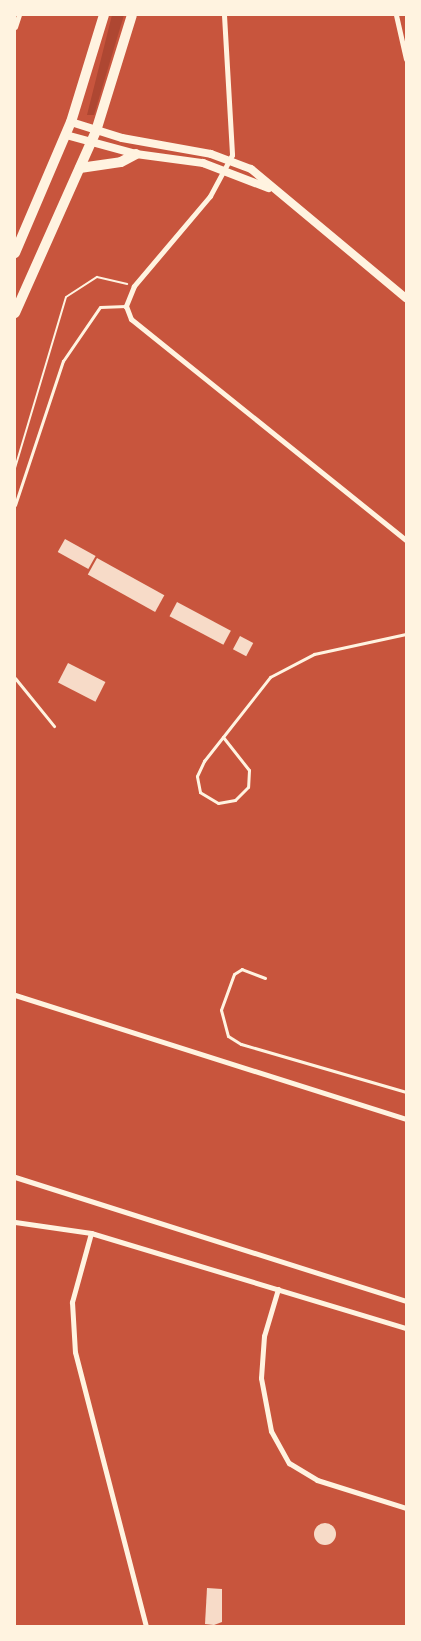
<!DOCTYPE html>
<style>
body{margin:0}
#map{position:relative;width:421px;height:1641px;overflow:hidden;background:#c8553d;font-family:Figtree,sans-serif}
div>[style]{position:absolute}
.green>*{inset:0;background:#ae4732}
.building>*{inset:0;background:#f7dbc8;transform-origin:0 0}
.round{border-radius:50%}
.path>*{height:2px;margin:-1px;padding:0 1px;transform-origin:1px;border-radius:1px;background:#fff3e0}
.service>*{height:3px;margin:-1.5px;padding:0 1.5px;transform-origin:1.5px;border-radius:1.5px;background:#fff3e0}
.minor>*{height:5px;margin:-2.5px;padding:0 2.5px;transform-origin:2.5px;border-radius:2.5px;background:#fff3e0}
.tertiary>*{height:8px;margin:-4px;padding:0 4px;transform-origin:4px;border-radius:4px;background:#fff3e0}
.trunk>*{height:10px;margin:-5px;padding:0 5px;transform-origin:5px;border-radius:5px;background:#fff3e0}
span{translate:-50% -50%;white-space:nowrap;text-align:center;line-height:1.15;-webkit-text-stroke:5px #fff3e0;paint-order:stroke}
.frame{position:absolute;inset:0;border:16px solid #fff3e0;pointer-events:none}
</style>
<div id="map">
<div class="green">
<div style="clip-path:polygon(112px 15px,124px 15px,94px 115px,87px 115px)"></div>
</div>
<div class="building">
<div style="left:65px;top:539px;width:35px;height:15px;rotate:29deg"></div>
<div style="left:97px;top:558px;width:77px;height:19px;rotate:29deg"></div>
<div style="left:177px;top:602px;width:61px;height:16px;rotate:28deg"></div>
<div style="left:240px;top:636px;width:15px;height:15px;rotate:28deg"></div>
<div style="left:68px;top:663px;width:42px;height:22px;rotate:27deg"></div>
<div class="round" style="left:314px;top:1523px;width:22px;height:22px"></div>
<div style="clip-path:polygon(207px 1588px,222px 1589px,222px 1622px,214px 1625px,205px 1624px)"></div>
</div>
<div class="path">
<div style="left:15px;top:468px;width:178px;rotate:-73.4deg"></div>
<div style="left:66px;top:297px;width:37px;rotate:-33deg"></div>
<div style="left:97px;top:277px;width:31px;rotate:13deg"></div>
</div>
<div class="service">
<div style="left:15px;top:505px;width:152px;rotate:-71.6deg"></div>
<div style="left:63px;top:361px;width:65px;rotate:-55.6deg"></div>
<div style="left:100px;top:307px;width:26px;rotate:-2deg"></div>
<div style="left:15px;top:678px;width:62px;rotate:50.9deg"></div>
<div style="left:223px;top:737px;width:42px;rotate:51.8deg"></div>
<div style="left:249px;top:770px;width:17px;rotate:93deg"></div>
<div style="left:248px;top:787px;width:18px;rotate:135deg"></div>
<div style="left:235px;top:800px;width:17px;rotate:170deg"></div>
<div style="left:218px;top:803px;width:21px;rotate:-149deg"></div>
<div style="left:200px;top:792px;width:16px;rotate:-101deg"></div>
<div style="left:197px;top:776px;width:17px;rotate:-65deg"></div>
<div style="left:204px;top:761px;width:107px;rotate:-51.8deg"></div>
<div style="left:270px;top:677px;width:50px;rotate:-27.6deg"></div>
<div style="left:314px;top:654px;width:94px;rotate:-12.3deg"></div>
<div style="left:265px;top:978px;width:25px;rotate:-159deg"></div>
<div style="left:242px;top:969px;width:9px;rotate:148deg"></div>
<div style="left:234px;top:974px;width:38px;rotate:110deg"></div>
<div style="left:221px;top:1010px;width:27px;rotate:75deg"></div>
<div style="left:228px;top:1036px;width:15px;rotate:32deg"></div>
<div style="left:241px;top:1044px;width:172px;rotate:16.2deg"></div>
</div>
<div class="minor">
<div style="left:224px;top:15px;width:140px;rotate:86.7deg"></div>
<div style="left:232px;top:155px;width:47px;rotate:118.2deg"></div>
<div style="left:210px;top:196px;width:118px;rotate:130.2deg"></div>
<div style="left:134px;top:286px;width:22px;rotate:112deg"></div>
<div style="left:126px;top:306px;width:14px;rotate:69deg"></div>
<div style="left:131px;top:319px;width:353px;rotate:38.8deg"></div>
<div style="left:396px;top:15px;width:45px;rotate:77.2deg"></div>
<div style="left:15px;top:27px;width:13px;rotate:-72deg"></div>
<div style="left:15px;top:995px;width:410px;rotate:17.6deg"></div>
<div style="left:15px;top:1177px;width:410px;rotate:17.6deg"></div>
<div style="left:15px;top:1222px;width:77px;rotate:8.2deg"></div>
<div style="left:91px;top:1233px;width:329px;rotate:16.8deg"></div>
<div style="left:91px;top:1233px;width:72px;rotate:105.4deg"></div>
<div style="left:72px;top:1302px;width:50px;rotate:86.6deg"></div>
<div style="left:75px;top:1352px;width:283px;rotate:75.5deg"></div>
<div style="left:278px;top:1289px;width:49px;rotate:106.6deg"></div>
<div style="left:264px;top:1336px;width:42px;rotate:94.1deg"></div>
<div style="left:261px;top:1378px;width:54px;rotate:79.3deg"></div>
<div style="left:271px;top:1431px;width:37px;rotate:61deg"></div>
<div style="left:289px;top:1463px;width:33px;rotate:31deg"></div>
<div style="left:317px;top:1480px;width:93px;rotate:17.5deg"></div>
</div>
<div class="tertiary">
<div style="left:71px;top:122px;width:53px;rotate:17.4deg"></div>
<div style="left:122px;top:138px;width:90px;rotate:10.2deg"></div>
<div style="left:211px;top:154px;width:43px;rotate:20.6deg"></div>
<div style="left:251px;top:169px;width:202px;rotate:39.8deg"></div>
<div style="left:66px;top:135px;width:73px;rotate:15.2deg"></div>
<div style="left:136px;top:154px;width:68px;rotate:7.7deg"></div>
<div style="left:203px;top:163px;width:70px;rotate:21deg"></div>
</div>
<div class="trunk">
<div style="left:80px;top:168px;width:41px;rotate:-8.3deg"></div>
<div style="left:121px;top:162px;width:17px;rotate:-28deg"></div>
<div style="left:15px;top:253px;width:142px;rotate:-66.9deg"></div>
<div style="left:71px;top:122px;width:112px;rotate:-72.9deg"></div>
<div style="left:15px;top:313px;width:199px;rotate:-66deg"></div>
<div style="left:96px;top:131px;width:121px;rotate:-72.8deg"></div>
</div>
<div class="frame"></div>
</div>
